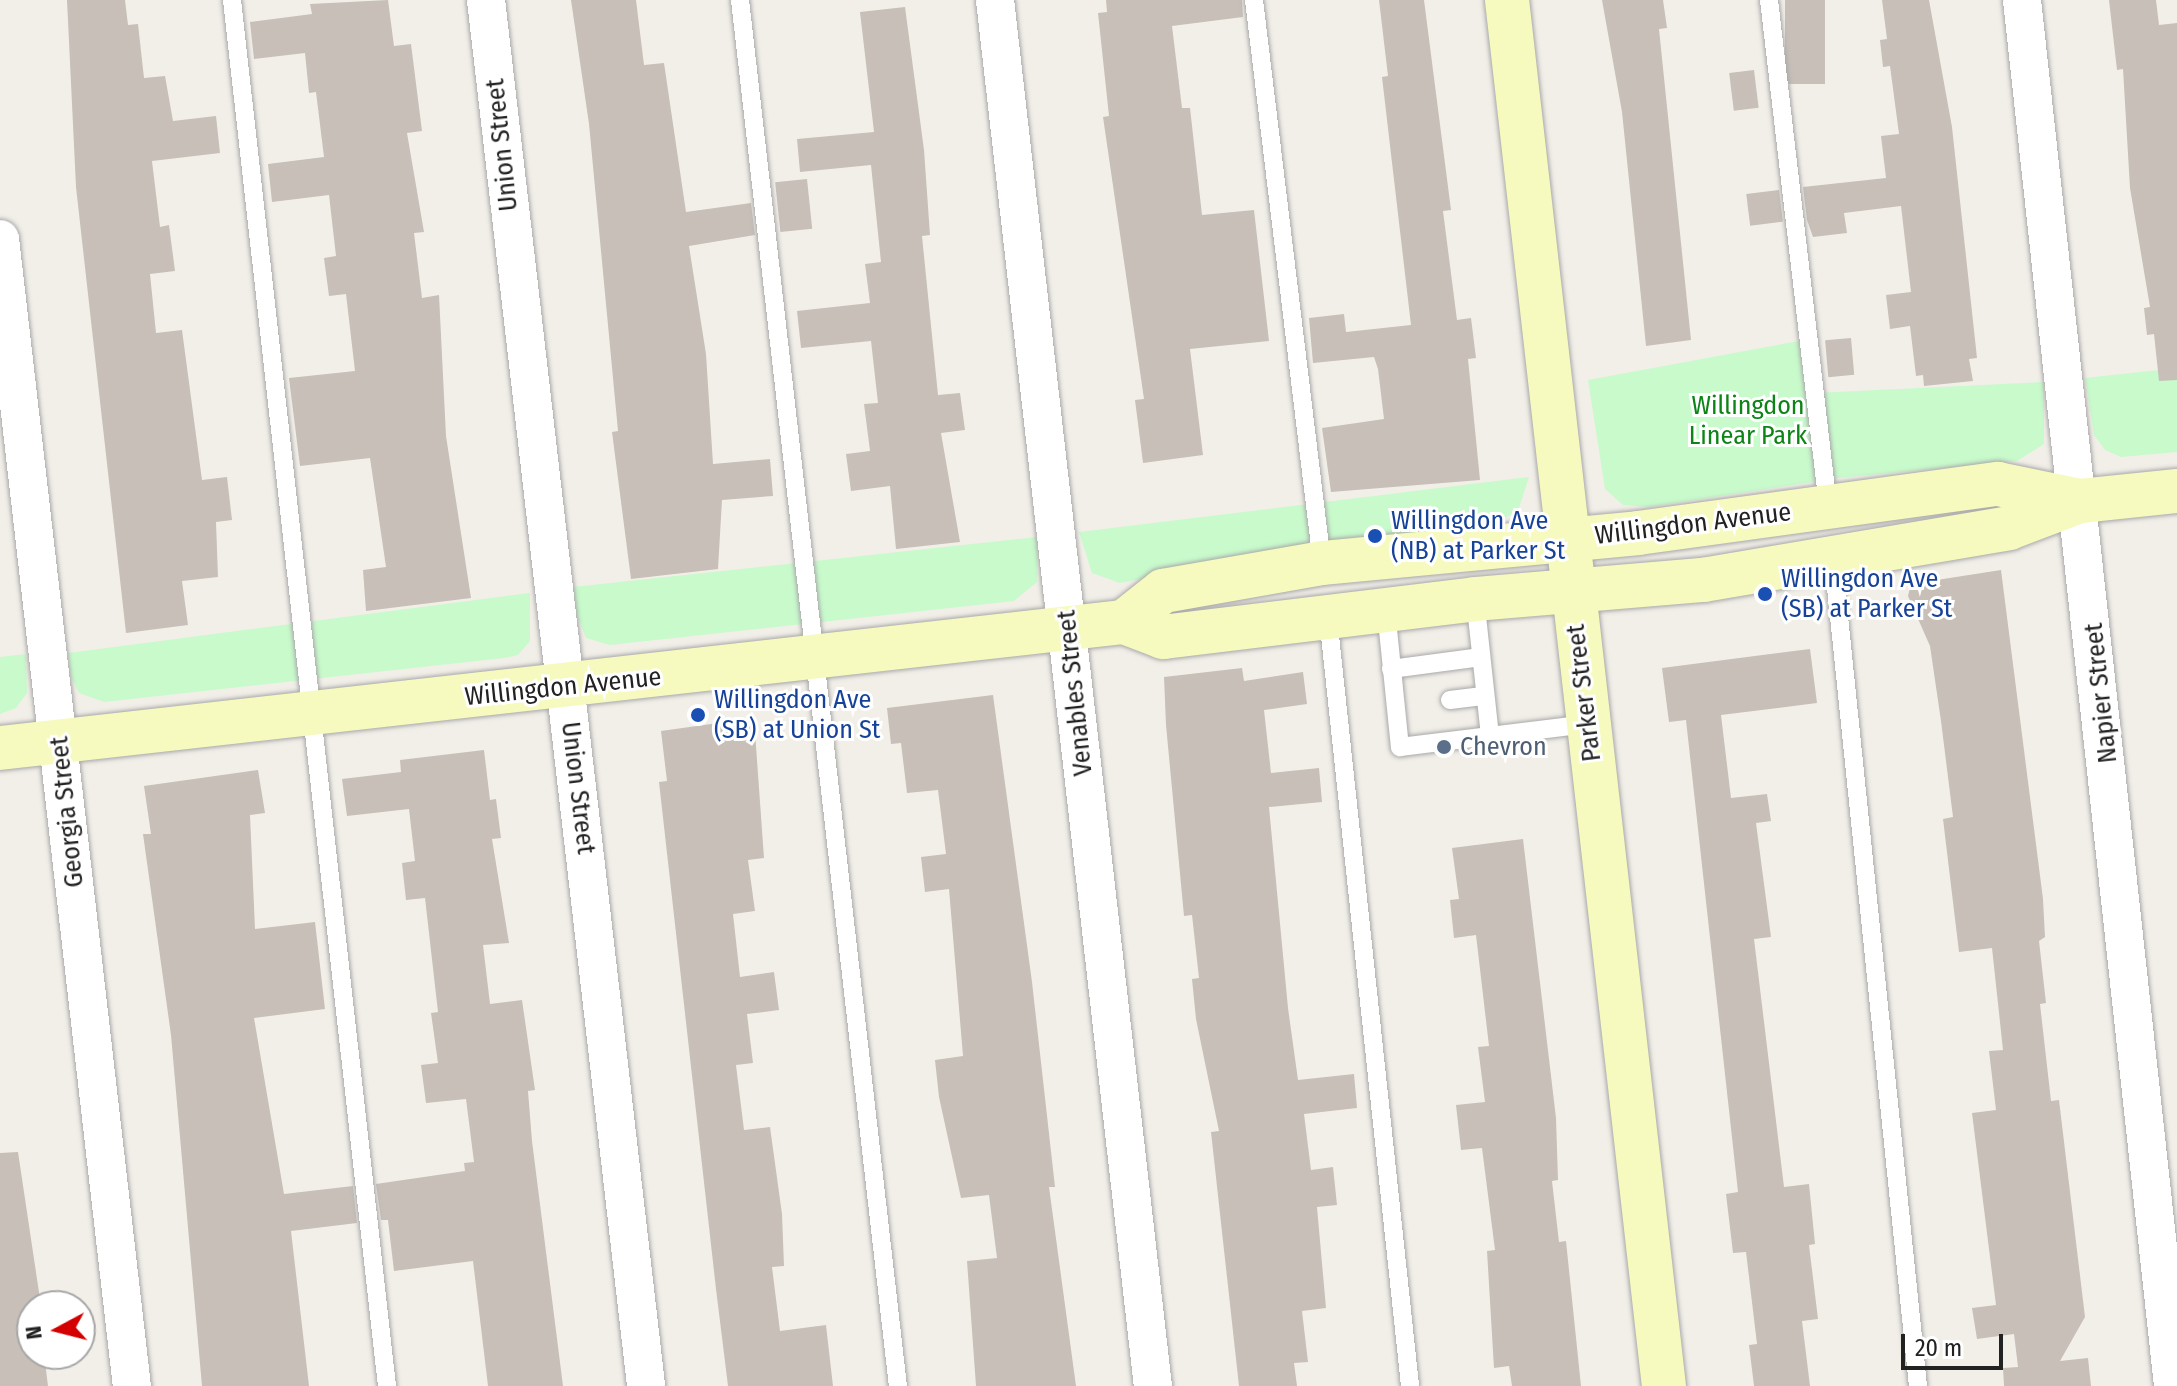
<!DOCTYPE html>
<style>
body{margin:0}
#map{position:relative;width:2177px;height:1386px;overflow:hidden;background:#f2efe9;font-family:"Fira Sans Condensed",sans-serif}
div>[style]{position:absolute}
.park>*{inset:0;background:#c8facc}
.building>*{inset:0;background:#c7bfb8;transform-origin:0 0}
.roads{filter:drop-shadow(0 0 2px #a9a9a9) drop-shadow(0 0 2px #a9a9a9)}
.lane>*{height:18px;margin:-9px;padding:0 9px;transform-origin:9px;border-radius:9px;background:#fff}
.street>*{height:38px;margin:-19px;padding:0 19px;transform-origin:19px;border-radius:19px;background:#fff}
.secondary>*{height:44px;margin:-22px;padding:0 22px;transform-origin:22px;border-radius:22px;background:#f7fabf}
.dots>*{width:22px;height:22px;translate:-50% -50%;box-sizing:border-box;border:4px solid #fff;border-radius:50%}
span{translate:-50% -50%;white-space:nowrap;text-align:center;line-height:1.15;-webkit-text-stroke:6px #fff;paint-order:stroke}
.street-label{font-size:26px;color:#222}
.park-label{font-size:26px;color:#0c8416}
.transit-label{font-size:26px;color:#164399}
.left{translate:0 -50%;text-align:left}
.service-label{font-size:26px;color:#4e5e75}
.north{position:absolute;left:16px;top:1290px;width:80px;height:80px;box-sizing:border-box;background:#fff;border:2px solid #a7a7a7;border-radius:50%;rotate:263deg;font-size:22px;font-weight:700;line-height:32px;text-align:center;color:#222}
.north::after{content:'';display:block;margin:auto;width:28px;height:36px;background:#d40000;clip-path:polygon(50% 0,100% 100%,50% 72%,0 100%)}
.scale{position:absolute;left:1901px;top:1334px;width:102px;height:36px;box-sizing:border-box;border:4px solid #222;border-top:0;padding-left:10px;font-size:24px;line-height:28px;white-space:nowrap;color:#222;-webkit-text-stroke:6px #fff;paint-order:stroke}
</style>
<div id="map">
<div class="park">
<div style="clip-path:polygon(1809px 339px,1815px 393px,2044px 382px,2044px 444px,2017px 461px,1838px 478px,1649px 507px,1623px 505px,1605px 489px,1588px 380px)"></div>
<div style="clip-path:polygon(2177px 368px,2177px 452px,2121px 457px,2105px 450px,2094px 435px,2085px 378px)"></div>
<div style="clip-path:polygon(1529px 477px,1518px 511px,1493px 524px,1295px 549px,1120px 583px,1092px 573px,1079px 532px)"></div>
<div style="clip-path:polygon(1037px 537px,1037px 582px,1014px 601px,610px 645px,586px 638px,576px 613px,573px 587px)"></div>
<div style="clip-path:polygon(530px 593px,530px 641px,518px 655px,504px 658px,104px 702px,79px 693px,71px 677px,68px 653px)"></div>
<div style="clip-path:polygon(26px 654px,27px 693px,16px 708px,0 714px,0 657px)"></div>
</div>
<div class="building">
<div style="clip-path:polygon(67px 0,125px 0,128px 25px,138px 24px,144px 78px,165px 76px,173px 121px,216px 116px,220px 153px,152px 161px,160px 227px,169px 225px,175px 271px,150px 274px,156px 333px,182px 330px,202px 480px,227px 477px,232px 520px,216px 522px,218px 577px,182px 581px,188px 625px,126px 633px,76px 187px)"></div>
<div style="clip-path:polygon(388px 0,394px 46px,411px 44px,422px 131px,407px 133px,424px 232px,414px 233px,422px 298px,439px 295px,446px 436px,471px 598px,366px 611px,363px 570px,386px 567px,370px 458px,300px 466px,289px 378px,355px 371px,346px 294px,329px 296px,324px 258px,336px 256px,329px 195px,272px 202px,268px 164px,324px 157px,316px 92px,309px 93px,305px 53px,254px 59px,250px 22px,312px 14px,310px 4px)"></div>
<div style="clip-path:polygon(571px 0,636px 0,644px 65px,664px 63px,686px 212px,751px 203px,755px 235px,689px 246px,706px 354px,713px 464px,770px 459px,773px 496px,722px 500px,718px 569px,631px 579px,612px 432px,618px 431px,589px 124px)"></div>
<div style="clip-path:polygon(1106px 0,1242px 0,1243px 17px,1172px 26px,1182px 108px,1190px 108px,1202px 215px,1254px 210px,1269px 341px,1190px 349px,1203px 455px,1143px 463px,1135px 400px,1144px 399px,1103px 117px,1109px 116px,1098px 13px,1107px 12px)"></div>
<div style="clip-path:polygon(1379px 0,1424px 0,1451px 210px,1443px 211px,1457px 320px,1471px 318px,1476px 358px,1468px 359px,1480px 480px,1331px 492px,1322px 428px,1384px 419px,1378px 369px,1374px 357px,1313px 363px,1309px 318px,1344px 314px,1346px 332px,1411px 325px,1382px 77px,1388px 76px)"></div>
<div style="clip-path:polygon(1602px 0,1663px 0,1667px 28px,1659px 29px,1691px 340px,1646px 346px,1622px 112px)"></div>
<div style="left:1785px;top:0;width:40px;height:84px"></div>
<div style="clip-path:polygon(1882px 0,1929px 0,1952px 127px,1977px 358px,1969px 359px,1973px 381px,1924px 386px,1923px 375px,1916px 376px,1910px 326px,1890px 329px,1886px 295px,1911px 292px,1901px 206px,1844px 213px,1847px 233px,1813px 237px,1807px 220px,1803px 187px,1886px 178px,1881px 136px,1899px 134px,1890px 66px,1883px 67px,1880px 40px,1887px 39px)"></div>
<div style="clip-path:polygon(2109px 0,2156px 0,2159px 25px,2177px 23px,2177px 380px,2159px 381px,2154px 334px,2147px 335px,2144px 308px,2150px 307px,2130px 188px,2123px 69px,2117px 70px)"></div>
<div style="clip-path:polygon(905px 7px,924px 150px,930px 235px,922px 236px,938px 395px,960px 393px,965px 430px,941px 433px,960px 542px,896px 549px,890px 486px,851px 491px,846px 454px,870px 451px,864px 404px,878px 403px,871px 341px,801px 348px,797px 311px,870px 303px,865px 264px,881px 262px,871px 165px,800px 172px,797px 139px,874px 132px,860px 12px)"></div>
<div style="left:1754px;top:70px;width:38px;height:25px;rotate:83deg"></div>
<div style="left:807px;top:179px;width:50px;height:32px;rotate:84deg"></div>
<div style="left:1779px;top:190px;width:32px;height:33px;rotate:83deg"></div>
<div style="left:1851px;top:338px;width:37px;height:26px;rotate:85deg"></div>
<div style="clip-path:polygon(2001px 570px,2043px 899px,2045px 937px,2039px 941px,2046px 1003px,2040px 1004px,2051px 1101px,2059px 1100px,2085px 1317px,2060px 1361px,2088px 1358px,2091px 1386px,2004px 1386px,2003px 1368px,2018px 1367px,2014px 1334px,1977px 1339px,1972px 1308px,1996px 1305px,1972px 1113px,1996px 1110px,1989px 1051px,2003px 1050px,1992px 948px,1959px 952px,1943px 819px,1953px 817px,1941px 721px,1930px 646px,1908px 596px,1911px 584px)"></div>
<div style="clip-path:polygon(1810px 649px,1817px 703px,1721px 715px,1731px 798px,1767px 794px,1771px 821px,1756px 823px,1771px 937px,1754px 939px,1784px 1187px,1809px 1184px,1815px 1244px,1809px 1245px,1818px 1319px,1802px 1321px,1810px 1386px,1754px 1386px,1749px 1345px,1757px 1344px,1746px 1252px,1733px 1253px,1726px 1194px,1738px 1192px,1686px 720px,1669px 722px,1662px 668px)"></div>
<div style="clip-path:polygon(1242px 668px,1244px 681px,1303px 672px,1307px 704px,1264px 710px,1271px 773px,1319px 768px,1322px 802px,1269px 807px,1288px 1008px,1298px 1080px,1354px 1074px,1357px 1108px,1304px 1114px,1311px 1170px,1333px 1167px,1337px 1205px,1317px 1207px,1326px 1308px,1302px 1311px,1308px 1362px,1294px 1363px,1297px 1386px,1239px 1386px,1211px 1132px,1219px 1131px,1196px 1019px,1192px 979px,1199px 978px,1192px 915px,1184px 916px,1166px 725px,1164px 677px)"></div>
<div style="clip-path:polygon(993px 695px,1032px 982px,1055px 1187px,1049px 1187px,1076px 1386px,976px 1386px,967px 1261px,997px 1258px,989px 1195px,961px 1198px,939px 1097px,935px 1060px,963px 1056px,949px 889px,925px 892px,921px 857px,946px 854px,938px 790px,907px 793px,901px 743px,891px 744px,887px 708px)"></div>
<div style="clip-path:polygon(754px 718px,764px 858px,748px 860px,755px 911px,733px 914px,740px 977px,774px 972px,779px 1010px,747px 1014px,753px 1063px,736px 1065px,744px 1130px,770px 1127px,782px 1214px,784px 1266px,772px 1267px,780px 1331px,826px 1325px,833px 1386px,728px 1386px,716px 1289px,659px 782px,667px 781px,661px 731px)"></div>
<div style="clip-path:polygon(484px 750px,490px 800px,496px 799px,501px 838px,492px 839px,509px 943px,483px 945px,490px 1004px,522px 1000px,535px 1090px,528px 1091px,532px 1141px,563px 1386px,488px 1386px,473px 1261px,394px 1271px,388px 1220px,381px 1220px,376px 1184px,465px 1171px,464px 1163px,474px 1162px,466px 1099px,426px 1103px,421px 1065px,438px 1063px,431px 1013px,438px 1012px,425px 898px,406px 900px,402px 863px,415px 861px,409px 809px,347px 816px,342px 779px,401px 772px,400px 760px)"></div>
<div style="clip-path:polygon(258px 770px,265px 813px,250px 815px,255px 929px,315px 922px,325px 1009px,254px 1018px,284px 1194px,353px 1186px,357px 1223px,291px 1231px,309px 1386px,202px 1386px,171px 1035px,143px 834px,151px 834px,144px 786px)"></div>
<div style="clip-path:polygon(1523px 839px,1556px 1118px,1558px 1180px,1552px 1181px,1559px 1242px,1566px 1241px,1581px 1386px,1512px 1386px,1509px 1366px,1494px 1368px,1487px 1251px,1495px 1250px,1482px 1148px,1461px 1150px,1456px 1105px,1485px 1102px,1478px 1047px,1489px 1046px,1476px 935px,1454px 938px,1450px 900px,1459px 899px,1452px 848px)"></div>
<div style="clip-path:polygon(18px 1152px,40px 1299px,32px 1306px,32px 1354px,44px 1354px,48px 1386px,0 1386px,0 1153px)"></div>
</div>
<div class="roads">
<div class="lane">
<div style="left:232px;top:0;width:1395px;rotate:83.62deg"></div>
<div style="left:740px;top:0;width:1395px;rotate:83.5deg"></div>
<div style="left:1254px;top:0;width:567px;rotate:83.11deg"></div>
<div style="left:1769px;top:0;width:509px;rotate:83.35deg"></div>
<div style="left:1833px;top:558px;width:832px;rotate:84.14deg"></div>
<div style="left:1386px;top:610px;width:138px;rotate:84.2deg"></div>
<div style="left:1400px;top:747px;width:91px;rotate:-7deg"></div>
<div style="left:1490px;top:736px;width:138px;rotate:-96.2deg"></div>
<div style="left:1328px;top:617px;width:773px;rotate:83.91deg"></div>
<div style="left:1391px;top:669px;width:91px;rotate:-7.6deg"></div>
<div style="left:1450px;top:700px;width:35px;rotate:-7deg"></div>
<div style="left:1490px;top:736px;width:99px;rotate:-7deg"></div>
</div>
<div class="street">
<div style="left:486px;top:0;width:1395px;rotate:83.41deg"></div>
<div style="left:995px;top:0;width:1395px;rotate:83.5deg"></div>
<div style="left:2022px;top:0;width:1394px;rotate:83.78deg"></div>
<div style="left:0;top:239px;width:1155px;rotate:83.44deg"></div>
</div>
<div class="secondary">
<div style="left:1507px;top:0;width:1395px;rotate:83.54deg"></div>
<div style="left:1124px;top:622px;width:50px;rotate:-38.5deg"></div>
<div style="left:1163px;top:591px;width:161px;rotate:-10deg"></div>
<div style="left:1322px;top:563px;width:317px;rotate:-5.4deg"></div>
<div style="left:1638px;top:533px;width:363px;rotate:-7.8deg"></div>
<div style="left:1998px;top:484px;width:84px;rotate:11.7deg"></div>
<div style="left:0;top:748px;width:1131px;rotate:-6.4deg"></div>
<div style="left:1124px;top:622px;width:42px;rotate:21deg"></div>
<div style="left:1163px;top:637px;width:314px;rotate:-6.9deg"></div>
<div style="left:1475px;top:599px;width:229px;rotate:-4.8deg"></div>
<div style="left:1703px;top:580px;width:310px;rotate:-9.6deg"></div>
<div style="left:2009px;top:528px;width:76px;rotate:-20.8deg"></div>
<div style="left:2080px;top:501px;width:98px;rotate:-5.9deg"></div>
</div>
</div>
<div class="dots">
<div style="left:1375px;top:536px;background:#1a4fb4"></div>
<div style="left:1765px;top:594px;background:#1a4fb4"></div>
<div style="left:698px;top:715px;background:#1a4fb4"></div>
<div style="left:1444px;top:747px;background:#5c6f8a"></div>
</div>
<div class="street-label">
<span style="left:502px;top:145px;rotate:-96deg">Union Street</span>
<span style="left:1693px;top:524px;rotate:-7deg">Willingdon Avenue</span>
<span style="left:563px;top:687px;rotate:-6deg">Willingdon Avenue</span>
<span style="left:1075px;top:693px;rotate:-96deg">Venables Street</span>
<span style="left:1584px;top:693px;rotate:-97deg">Parker Street</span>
<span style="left:2101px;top:693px;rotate:-96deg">Napier Street</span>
<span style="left:578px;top:788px;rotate:83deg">Union Street</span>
<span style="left:67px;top:812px;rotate:-96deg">Georgia Street</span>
</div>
<div class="park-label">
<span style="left:1748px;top:421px">Willingdon<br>Linear Park</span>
</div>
<div class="transit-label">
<span class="left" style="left:1391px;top:536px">Willingdon Ave<br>(NB) at Parker St</span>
<span class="left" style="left:1781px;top:594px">Willingdon Ave<br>(SB) at Parker St</span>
<span class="left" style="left:714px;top:715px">Willingdon Ave<br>(SB) at Union St</span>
</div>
<div class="service-label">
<span class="left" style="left:1460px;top:747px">Chevron</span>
</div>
<div class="north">N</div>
<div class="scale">20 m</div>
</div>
